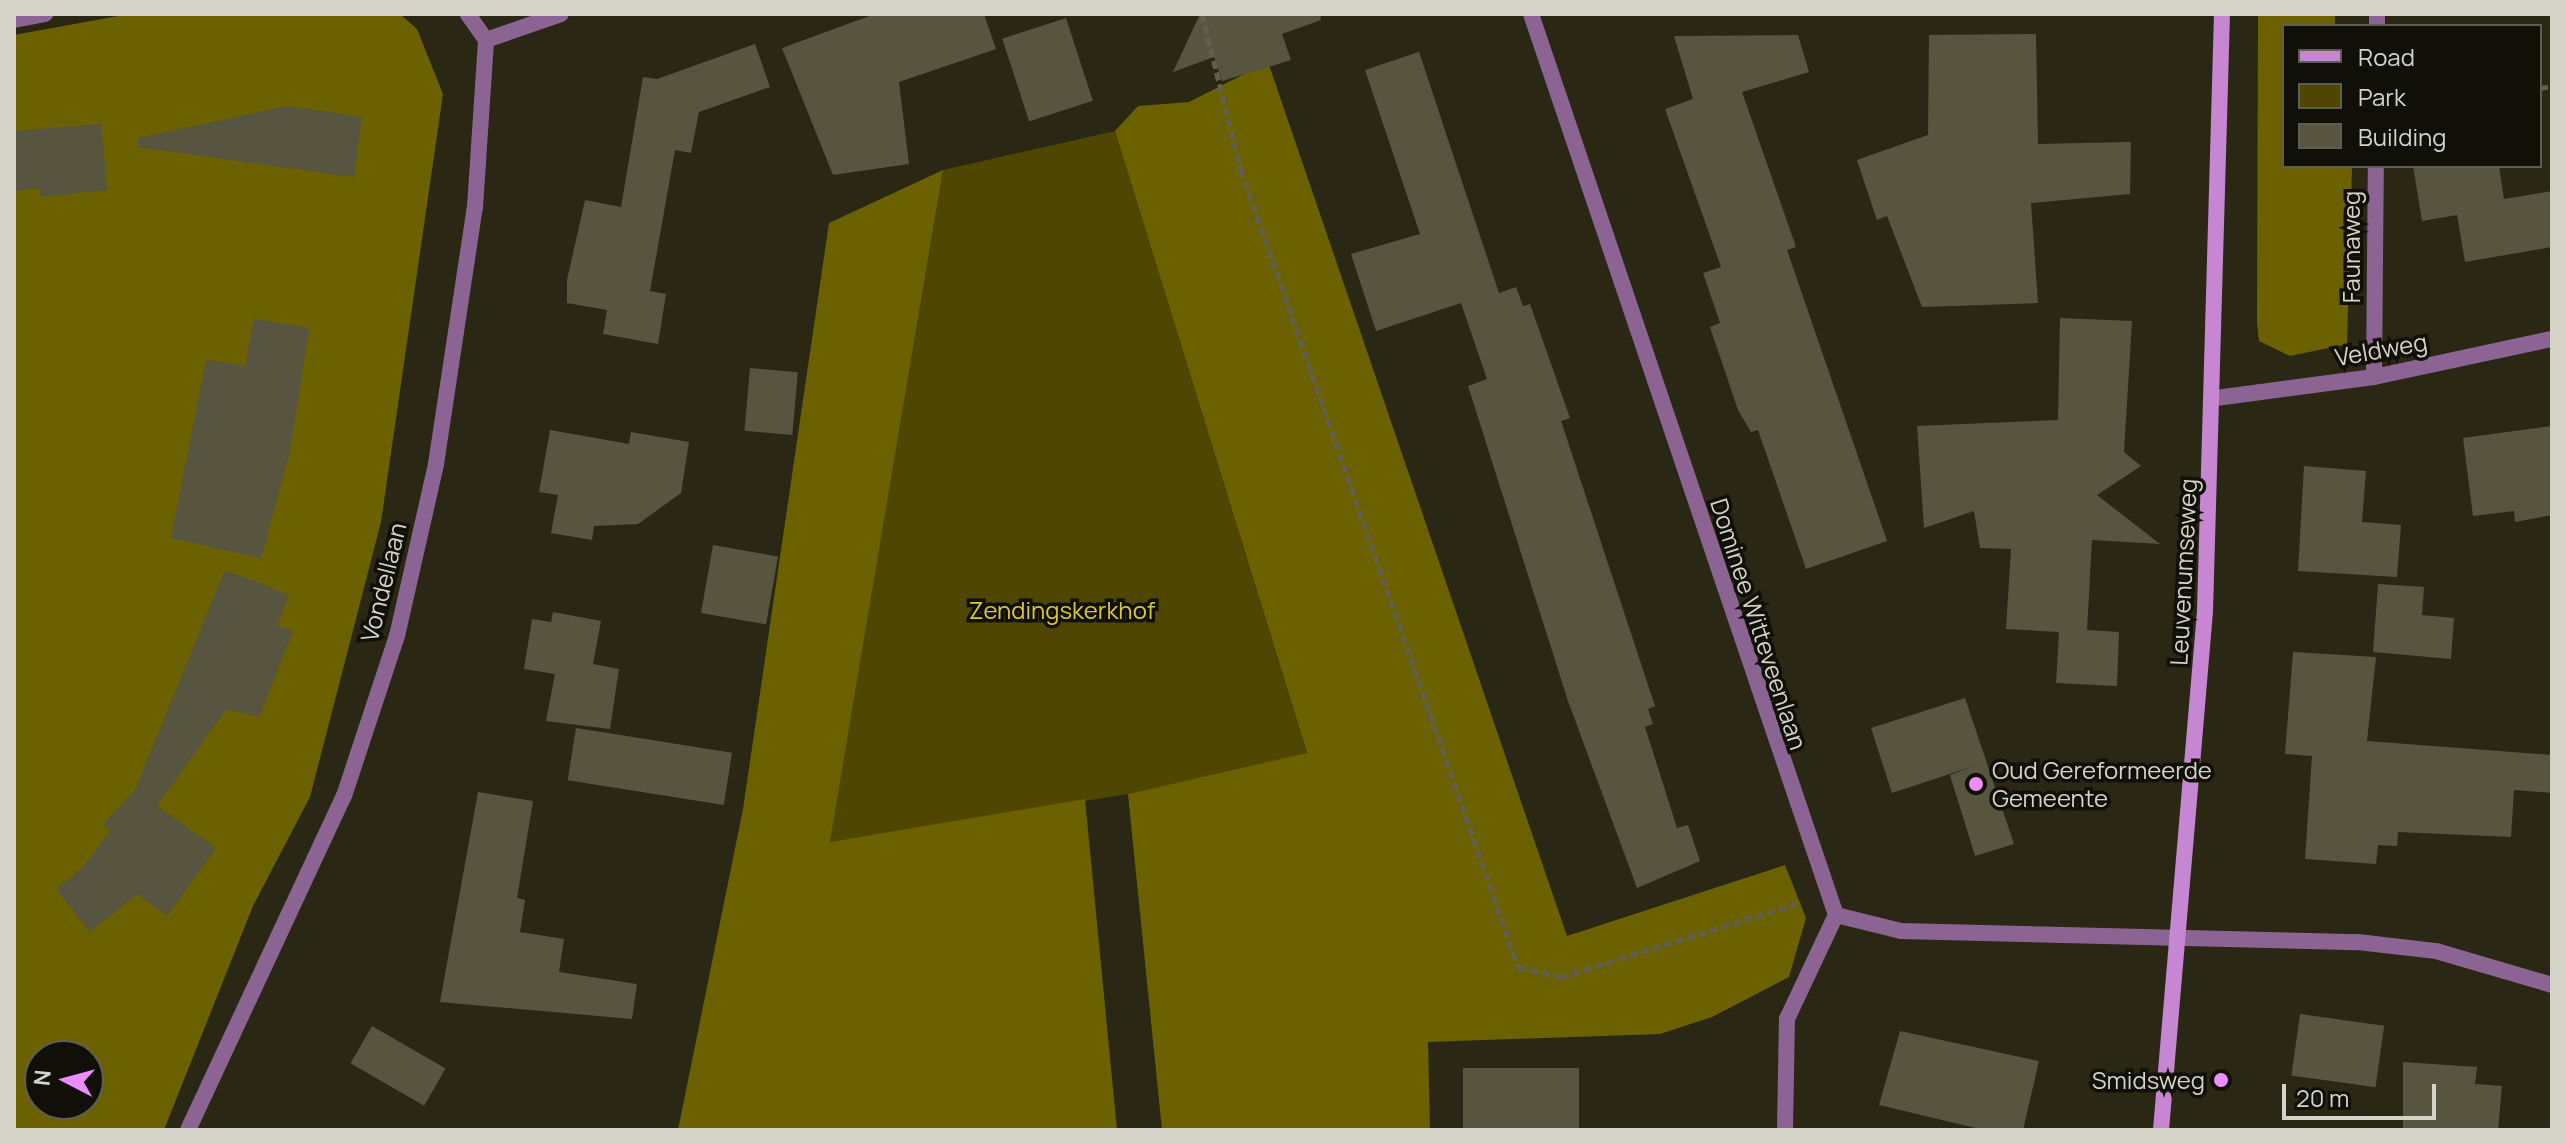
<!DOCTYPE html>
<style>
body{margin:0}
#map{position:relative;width:2566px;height:1144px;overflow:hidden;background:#2a2814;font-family:Manrope,sans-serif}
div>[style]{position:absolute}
.green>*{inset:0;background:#4e4601}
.forest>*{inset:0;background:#6c6100}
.building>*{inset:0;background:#57543f;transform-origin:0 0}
.path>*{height:5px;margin-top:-2.5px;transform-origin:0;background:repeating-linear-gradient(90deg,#615f4d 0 8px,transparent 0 12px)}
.street>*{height:16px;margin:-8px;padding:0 8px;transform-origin:8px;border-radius:8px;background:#8c6493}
.secondary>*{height:16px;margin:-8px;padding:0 8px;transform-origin:8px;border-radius:8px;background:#c686d2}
.dots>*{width:22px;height:22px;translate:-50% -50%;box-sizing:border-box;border:4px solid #111008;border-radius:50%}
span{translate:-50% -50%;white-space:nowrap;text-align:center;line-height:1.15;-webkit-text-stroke:7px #111008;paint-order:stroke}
.street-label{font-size:24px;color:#d4d3c7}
.park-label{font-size:24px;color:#dbc833}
.poi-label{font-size:24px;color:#d4d3c7}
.left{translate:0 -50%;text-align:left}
.right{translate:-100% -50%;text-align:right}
.frame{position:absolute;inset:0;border:16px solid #d4d3c7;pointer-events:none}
.legend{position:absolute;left:2282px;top:24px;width:260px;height:144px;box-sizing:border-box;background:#111008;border:2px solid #5f5e54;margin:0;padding:10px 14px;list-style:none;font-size:24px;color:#d4d3c7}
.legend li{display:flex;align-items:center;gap:16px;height:40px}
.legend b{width:40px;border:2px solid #5f5e54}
.north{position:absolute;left:24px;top:1040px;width:80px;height:80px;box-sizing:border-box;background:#111008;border:2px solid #5f5e54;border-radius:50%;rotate:276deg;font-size:22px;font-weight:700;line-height:32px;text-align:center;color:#d4d3c7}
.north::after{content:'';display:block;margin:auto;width:28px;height:36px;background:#eb8dfc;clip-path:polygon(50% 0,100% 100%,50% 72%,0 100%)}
.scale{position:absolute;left:2282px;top:1084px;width:154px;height:36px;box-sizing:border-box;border:4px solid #d4d3c7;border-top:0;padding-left:10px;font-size:24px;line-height:28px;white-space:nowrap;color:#d4d3c7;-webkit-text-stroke:6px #111008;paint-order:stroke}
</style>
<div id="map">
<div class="green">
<div style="clip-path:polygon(1115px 131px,1307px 754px,1128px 794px,830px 842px,943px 170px)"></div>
</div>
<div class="forest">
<div style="clip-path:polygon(evenodd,129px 14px,400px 14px,417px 29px,443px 94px,381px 522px,310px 797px,253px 906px,164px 1130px,14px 1130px,14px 35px,129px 14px,40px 1056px,88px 1056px,88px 1104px,40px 1104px,40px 1056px)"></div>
<div style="clip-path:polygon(2258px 14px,2335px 14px,2335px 26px,2284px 26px,2284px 166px,2352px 168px,2347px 344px,2290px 356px,2259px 341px,2257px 323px)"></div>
<div style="clip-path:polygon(1268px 62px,1567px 936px,1785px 865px,1806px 918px,1789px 977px,1712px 1017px,1660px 1034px,1428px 1042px,1430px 1130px,1162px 1130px,1128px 794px,1307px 753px,1115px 131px,1138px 106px,1189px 102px)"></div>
<div style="clip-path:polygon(943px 170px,830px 842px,1085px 799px,1117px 1130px,678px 1130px,743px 809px,829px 223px)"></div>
</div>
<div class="building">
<div style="clip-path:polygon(875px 14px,984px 14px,996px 49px,899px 82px,909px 164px,833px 175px,782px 48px)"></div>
<div style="clip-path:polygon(1200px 14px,1320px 14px,1321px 20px,1282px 34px,1291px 60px,1222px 81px,1214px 57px,1173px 72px)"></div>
<div style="left:1066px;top:18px;width:87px;height:67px;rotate:72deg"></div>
<div style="clip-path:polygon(2036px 34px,2038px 144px,2131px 142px,2130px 194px,2031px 203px,2038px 303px,1922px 307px,1887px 216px,1877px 220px,1857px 160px,1928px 135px,1929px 35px)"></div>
<div style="clip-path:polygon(1798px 35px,1809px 72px,1742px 92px,1796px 247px,1787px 250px,1887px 541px,1806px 569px,1758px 430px,1751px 432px,1738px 410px,1710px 327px,1720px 323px,1703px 273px,1721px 267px,1665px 109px,1693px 99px,1674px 36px)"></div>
<div style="clip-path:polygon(755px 44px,770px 87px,699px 112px,691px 153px,675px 150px,650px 291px,666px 294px,658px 344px,603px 334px,607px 310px,567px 303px,567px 280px,585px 200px,621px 207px,643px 77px,657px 79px)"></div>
<div style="clip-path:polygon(1419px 52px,1499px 293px,1516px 287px,1523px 306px,1530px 304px,1570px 418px,1561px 421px,1655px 706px,1648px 709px,1653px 724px,1645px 727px,1677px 828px,1688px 825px,1700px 861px,1637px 888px,1568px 701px,1468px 386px,1487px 379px,1461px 303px,1376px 331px,1351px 254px,1420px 234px,1365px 70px)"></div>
<div style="clip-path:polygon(287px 106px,362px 117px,354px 177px,138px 147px,138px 138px)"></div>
<div style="clip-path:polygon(101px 124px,107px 190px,40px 197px,39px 188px,14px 191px,14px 131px)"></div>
<div style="clip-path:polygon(2413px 166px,2499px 166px,2504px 199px,2552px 191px,2552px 247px,2465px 262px,2457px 215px,2422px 221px)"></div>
<div style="clip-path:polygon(2060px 318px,2132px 321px,2124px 452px,2141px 466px,2097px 495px,2160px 544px,2092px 540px,2087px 630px,2119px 632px,2117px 686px,2056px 683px,2059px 632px,2006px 629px,2011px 549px,1980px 548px,1974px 511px,1924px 528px,1917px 426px,2058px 420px)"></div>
<div style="clip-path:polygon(254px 319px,309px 328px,290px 451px,261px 558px,171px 538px,206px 360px,245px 366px)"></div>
<div style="left:750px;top:368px;width:48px;height:63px;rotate:5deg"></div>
<div style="clip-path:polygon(2552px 426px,2552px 515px,2515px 522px,2514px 511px,2473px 516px,2463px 438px)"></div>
<div style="clip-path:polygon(550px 430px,629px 444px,631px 432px,689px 442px,681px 493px,638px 524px,594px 526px,592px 540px,551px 533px,558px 495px,539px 492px)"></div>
<div style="clip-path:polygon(2304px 466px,2366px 471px,2362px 522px,2401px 525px,2397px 577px,2298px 571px)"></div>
<div style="left:713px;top:545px;width:66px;height:69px;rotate:10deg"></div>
<div style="clip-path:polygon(225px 570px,289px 595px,277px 625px,293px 631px,259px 717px,226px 709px,157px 806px,216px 848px,167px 916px,137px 894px,90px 932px,56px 889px,83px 867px,111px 830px,103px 825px,135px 790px)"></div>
<div style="clip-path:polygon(2378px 584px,2424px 587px,2422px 615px,2454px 618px,2451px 659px,2373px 652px)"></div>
<div style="clip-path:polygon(553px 612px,601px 621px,593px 664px,619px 669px,610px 729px,546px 721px,555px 674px,524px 669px,532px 619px,551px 622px)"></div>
<div style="clip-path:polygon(2293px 652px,2376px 657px,2367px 741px,2552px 755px,2552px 793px,2514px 790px,2511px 837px,2398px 832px,2397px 846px,2378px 845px,2376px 864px,2305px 859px,2312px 756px,2285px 754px)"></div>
<div style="clip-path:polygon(1965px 698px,2014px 844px,1975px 856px,1950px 775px,1977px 765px,1892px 793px,1871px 728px)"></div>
<div style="left:576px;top:728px;width:158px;height:53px;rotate:9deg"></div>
<div style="clip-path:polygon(478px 792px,533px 801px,517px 898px,525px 900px,520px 932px,564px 939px,559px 972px,637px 984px,632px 1019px,440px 1002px)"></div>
<div style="left:2300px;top:1014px;width:85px;height:62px;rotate:8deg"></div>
<div style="left:372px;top:1026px;width:85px;height:43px;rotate:30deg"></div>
<div style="clip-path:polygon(1900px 1031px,2039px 1061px,2023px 1130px,1984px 1130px,1879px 1105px)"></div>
<div style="clip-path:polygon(2403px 1062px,2477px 1067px,2475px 1084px,2502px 1086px,2498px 1130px,2403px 1130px)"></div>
<div style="left:1463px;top:1068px;width:116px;height:62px"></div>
</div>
<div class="path">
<div style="left:1202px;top:14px;width:161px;rotate:76deg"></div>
<div style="left:1241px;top:170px;width:844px;rotate:70.83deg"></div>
<div style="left:1518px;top:967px;width:44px;rotate:13.1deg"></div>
<div style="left:1561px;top:977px;width:246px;rotate:-17.3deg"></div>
<div style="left:2540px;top:88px;width:12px;rotate:-9deg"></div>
</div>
<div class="street">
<div style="left:1531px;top:14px;width:951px;rotate:71.3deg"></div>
<div style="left:1836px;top:915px;width:67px;rotate:13.8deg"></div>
<div style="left:1901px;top:931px;width:457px;rotate:1.4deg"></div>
<div style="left:2358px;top:942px;width:79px;rotate:6.6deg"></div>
<div style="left:2436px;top:951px;width:121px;rotate:16.3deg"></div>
<div style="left:14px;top:20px;width:32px;rotate:-11deg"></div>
<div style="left:2377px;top:26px;width:12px;rotate:-90deg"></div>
<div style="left:486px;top:40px;width:79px;rotate:-19.1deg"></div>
<div style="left:2374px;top:377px;width:211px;rotate:-89.5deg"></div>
<div style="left:2216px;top:398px;width:159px;rotate:-7.6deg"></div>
<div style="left:2374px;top:377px;width:182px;rotate:-12.1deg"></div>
<div style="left:188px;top:1130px;width:369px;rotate:-65deg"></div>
<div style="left:344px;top:796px;width:169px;rotate:-71.7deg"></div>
<div style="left:397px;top:636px;width:176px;rotate:-77.2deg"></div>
<div style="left:436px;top:464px;width:260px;rotate:-81.4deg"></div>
<div style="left:475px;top:207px;width:167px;rotate:-86.2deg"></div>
<div style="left:486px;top:40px;width:32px;rotate:-125deg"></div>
<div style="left:1785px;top:1130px;width:111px;rotate:-89deg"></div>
<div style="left:1787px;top:1019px;width:115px;rotate:-64.8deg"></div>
</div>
<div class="secondary">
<div style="left:2161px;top:1130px;width:521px;rotate:-85.15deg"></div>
<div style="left:2205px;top:611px;width:597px;rotate:-88.37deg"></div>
</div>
<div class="dots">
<div style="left:1976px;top:784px;background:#eb8dfc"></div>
<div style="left:2221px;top:1080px;background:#eb8dfc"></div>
</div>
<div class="street-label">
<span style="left:2351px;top:247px;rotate:-90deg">Faunaweg</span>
<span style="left:2381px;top:349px;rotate:-10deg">Veldweg</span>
<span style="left:2183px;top:572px;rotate:-87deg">Leuvenumseweg</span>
<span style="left:383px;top:582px;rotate:-76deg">Vondellaan</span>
<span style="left:1759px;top:624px;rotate:72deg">Dominee Witteveenlaan</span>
</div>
<div class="park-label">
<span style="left:1062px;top:610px">Zendingskerkhof</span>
</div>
<div class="poi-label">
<span class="left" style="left:1992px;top:784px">Oud Gereformeerde<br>Gemeente</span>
<span class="right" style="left:2205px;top:1080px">Smidsweg</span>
</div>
<div class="frame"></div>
<ul class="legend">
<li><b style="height:10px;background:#c686d2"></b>Road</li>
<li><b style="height:22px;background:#4e4601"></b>Park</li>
<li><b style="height:22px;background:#57543f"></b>Building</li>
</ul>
<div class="north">N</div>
<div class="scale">20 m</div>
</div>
